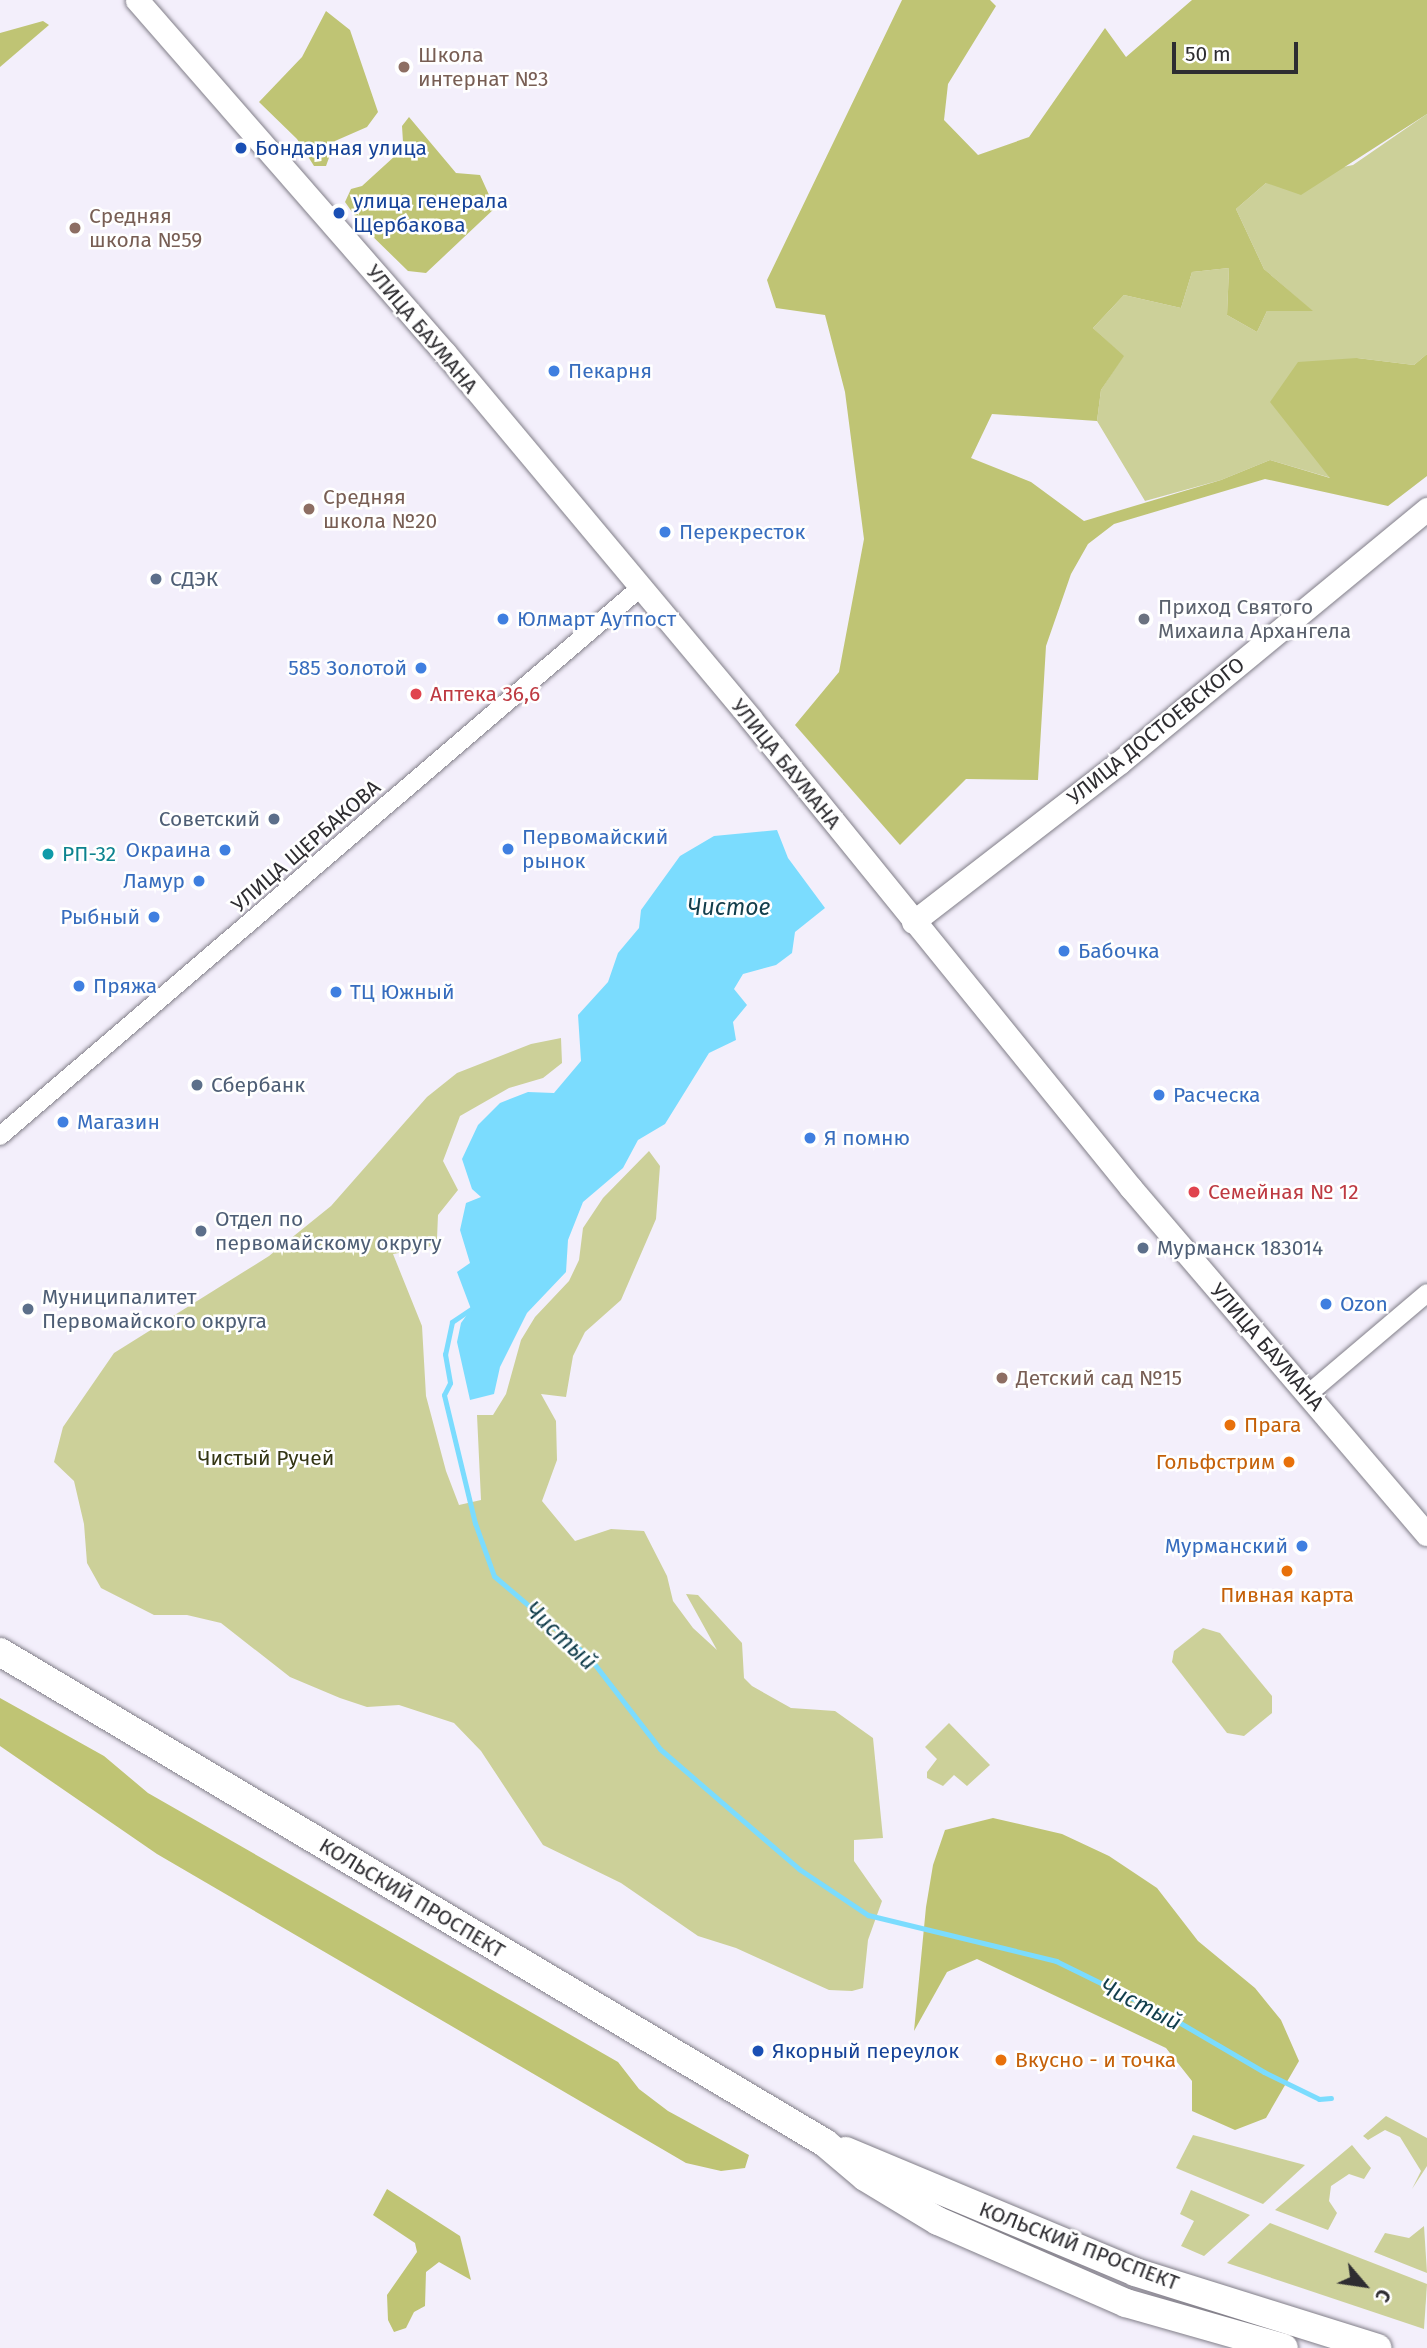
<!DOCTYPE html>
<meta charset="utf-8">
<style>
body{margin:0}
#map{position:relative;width:1427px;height:2348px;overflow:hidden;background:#f3effb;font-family:"Fira Sans",sans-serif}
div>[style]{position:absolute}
.green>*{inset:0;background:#ccd099}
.forest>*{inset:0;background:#bfc474}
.water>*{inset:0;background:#7bdcfe}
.stream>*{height:5px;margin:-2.5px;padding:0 2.5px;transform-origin:2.5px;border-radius:2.5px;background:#7bdcfe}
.roads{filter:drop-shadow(0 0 2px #817e88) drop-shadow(0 0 2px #817e88)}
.minor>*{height:18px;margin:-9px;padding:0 9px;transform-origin:9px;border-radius:9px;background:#fff}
.tertiary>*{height:23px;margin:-11.5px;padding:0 11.5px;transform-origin:11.5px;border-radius:11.5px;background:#fff}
.primary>*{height:28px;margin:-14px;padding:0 14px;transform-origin:14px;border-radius:14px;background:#fff}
.dots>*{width:19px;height:19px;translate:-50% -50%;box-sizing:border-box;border:4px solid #fff;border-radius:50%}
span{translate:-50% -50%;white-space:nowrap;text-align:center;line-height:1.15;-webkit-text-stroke:5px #fff;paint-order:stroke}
.education-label{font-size:21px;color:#785e54}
.left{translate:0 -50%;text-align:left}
.transit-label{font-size:21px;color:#164399}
.street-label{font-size:21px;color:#2e2d31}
.shop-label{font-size:21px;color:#366cbe}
.right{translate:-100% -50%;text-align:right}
.service-label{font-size:21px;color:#4e5e75}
.worship-label{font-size:21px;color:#5b616d}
.health-label{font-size:21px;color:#be3a42}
.culture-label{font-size:21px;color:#0d838f}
.food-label{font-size:21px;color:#c56008}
.park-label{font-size:21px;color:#343614}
.water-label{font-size:23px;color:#123e4c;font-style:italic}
.north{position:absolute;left:1329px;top:2250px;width:70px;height:70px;-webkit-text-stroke:5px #fff;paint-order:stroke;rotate:119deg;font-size:19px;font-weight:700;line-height:28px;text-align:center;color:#2e2d31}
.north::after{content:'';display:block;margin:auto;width:24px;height:32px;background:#2e2d31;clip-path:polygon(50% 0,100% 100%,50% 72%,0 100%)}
.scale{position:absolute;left:1172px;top:42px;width:126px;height:32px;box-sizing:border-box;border:4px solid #2e2d31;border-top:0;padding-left:9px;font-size:21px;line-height:24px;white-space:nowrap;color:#2e2d31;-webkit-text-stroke:5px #fff;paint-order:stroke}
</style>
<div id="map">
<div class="green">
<div style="clip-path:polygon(1427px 114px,1427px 354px,1414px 365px,1357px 358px,1331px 478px,1270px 460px,1221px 480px,1145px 501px,1097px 421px,1101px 390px,1123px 356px,1093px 328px,1124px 295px,1181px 308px,1192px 272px,1229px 268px,1227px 315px,1257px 332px,1267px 311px,1312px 311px,1264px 269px,1236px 209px,1266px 183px,1353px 165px)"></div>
<div style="clip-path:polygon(561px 1038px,562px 1063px,543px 1078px,509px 1088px,460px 1116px,443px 1161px,458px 1190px,438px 1215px,437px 1239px,428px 1248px,393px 1254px,422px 1326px,426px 1396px,446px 1471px,459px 1505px,481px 1500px,477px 1415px,493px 1415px,506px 1394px,521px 1340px,535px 1317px,569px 1281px,579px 1260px,583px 1228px,603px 1198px,649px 1151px,660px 1166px,656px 1219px,621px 1300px,585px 1332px,573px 1356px,566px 1397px,541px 1394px,556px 1421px,557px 1460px,542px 1501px,575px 1541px,611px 1529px,644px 1531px,667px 1576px,673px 1601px,693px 1628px,717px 1650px,686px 1594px,698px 1595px,742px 1643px,744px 1678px,752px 1686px,791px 1708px,835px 1711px,873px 1738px,883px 1838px,854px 1840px,854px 1861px,882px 1901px,868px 1940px,863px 1988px,852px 1991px,829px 1990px,736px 1948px,698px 1936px,621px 1883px,543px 1845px,481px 1751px,454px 1723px,399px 1705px,367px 1707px,340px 1698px,290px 1677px,221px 1623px,187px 1615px,154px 1615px,101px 1588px,87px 1563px,84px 1524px,74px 1481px,54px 1462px,63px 1427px,114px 1353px,269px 1256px,331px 1206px,427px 1097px,457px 1073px,531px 1044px)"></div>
<div style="clip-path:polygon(1203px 1628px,1220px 1633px,1272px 1696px,1272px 1713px,1244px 1736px,1227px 1733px,1172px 1662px,1174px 1651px)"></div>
<div style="clip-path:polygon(949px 1723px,990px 1765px,967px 1786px,954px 1775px,943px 1786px,927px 1778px,927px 1772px,937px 1759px,925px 1747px)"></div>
<div style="clip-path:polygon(1386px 2116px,1427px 2138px,1427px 2166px,1412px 2189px,1421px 2171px,1400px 2137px,1385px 2130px,1368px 2140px,1363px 2136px)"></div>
<div style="clip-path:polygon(1193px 2135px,1305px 2165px,1263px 2204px,1176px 2168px)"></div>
<div style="clip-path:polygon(1352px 2145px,1371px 2168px,1364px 2179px,1349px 2174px,1331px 2186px,1329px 2201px,1337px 2213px,1328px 2230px,1275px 2210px)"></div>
<div style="clip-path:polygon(1191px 2190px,1250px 2215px,1204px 2256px,1181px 2246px,1194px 2221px,1180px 2214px)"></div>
<div style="clip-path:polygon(1270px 2223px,1427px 2284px,1424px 2329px,1227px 2263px)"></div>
<div style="clip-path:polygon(1424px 2226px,1427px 2273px,1374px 2252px,1385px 2233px,1409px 2238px)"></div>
</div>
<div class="forest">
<div style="clip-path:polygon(902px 0,990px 0,996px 6px,948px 84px,944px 120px,978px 155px,1029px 137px,1105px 28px,1126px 57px,1192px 0,1427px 0,1427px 114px,1301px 195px,1266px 183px,1236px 209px,1264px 269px,1313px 311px,1267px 311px,1257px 332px,1227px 315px,1229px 268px,1192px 272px,1181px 308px,1124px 295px,1093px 328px,1124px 356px,1101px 390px,1097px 421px,992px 414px,971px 458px,1031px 482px,1084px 521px,1221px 480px,1270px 460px,1330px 478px,1270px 402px,1298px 362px,1357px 358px,1414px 365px,1427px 354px,1427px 476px,1388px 506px,1265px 479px,1114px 524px,1088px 544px,1071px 574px,1046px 646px,1038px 780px,966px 779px,900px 845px,795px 725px,839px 672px,864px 539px,845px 392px,825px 315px,776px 308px,767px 280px)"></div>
<div style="clip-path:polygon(326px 11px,350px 30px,378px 112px,367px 127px,335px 141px,326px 166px,314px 166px,297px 139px,259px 102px,302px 57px)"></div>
<div style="clip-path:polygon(43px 21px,49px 25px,0 67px,0 33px)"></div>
<div style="clip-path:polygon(409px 117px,456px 173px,480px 175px,495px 208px,426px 273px,408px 271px,362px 226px,345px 202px,351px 189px,362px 186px,396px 155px,403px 142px,402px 126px)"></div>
<div style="clip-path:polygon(0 1698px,104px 1756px,148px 1793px,618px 2062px,639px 2089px,668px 2111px,749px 2155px,745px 2168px,721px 2171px,686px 2163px,157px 1854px,0 1746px)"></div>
<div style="clip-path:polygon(993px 1818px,1062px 1834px,1109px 1856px,1157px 1888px,1198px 1941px,1255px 1988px,1281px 2020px,1299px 2061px,1266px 2118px,1235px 2130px,1192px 2111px,1192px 2081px,1166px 2048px,977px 1959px,947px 1972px,914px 2031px,926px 1907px,933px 1865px,945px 1830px)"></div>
<div style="clip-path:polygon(387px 2189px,460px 2236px,471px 2280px,439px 2262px,426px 2272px,425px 2306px,414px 2312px,406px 2328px,394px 2332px,388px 2320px,387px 2295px,417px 2252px,415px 2243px,373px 2215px)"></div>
</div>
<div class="water">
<div style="clip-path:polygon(777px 830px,788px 858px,825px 908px,795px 932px,792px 953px,776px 965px,743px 974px,734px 989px,747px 1005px,733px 1022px,736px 1040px,709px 1053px,665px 1124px,638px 1140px,623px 1168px,583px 1202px,568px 1240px,566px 1272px,527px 1313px,500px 1367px,494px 1394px,470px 1400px,457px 1342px,461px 1323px,471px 1309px,457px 1272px,470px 1263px,460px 1230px,466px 1203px,481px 1197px,472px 1189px,462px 1159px,478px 1125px,500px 1103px,528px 1092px,554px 1093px,581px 1061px,578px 1015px,608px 982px,618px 953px,639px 928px,641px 910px,680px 856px,714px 836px)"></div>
</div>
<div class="stream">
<div style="left:471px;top:1309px;width:23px;rotate:146deg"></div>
<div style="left:452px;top:1322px;width:33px;rotate:102deg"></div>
<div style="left:445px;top:1354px;width:29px;rotate:80deg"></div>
<div style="left:450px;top:1383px;width:13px;rotate:117deg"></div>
<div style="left:444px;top:1395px;width:132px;rotate:76.4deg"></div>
<div style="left:475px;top:1523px;width:56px;rotate:70.3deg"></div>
<div style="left:494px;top:1576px;width:125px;rotate:40.5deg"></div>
<div style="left:589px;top:1657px;width:116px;rotate:52.3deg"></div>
<div style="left:660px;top:1749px;width:184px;rotate:40.8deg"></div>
<div style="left:799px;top:1869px;width:83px;rotate:33.7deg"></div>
<div style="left:868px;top:1915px;width:194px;rotate:13.7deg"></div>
<div style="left:1056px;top:1961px;width:127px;rotate:26.2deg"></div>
<div style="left:1170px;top:2017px;width:109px;rotate:30.3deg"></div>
<div style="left:1264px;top:2072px;width:61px;rotate:26.1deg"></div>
<div style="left:1319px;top:2099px;width:12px;rotate:-5deg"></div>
</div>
<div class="roads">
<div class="minor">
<div style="left:0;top:1136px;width:843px;rotate:-40.57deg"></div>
<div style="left:1308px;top:1394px;width:156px;rotate:-40.3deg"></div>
</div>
<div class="tertiary">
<div style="left:137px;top:0;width:468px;rotate:48.9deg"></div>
<div style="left:445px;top:353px;width:476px;rotate:50.1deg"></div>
<div style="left:750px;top:718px;width:605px;rotate:50.97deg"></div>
<div style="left:1131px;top:1188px;width:455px;rotate:49.5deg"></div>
<div style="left:913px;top:922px;width:262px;rotate:-37.7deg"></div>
<div style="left:1120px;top:762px;width:398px;rotate:-39.5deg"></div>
</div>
<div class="primary">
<div style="left:0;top:1652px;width:960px;rotate:30.76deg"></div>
<div style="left:825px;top:2143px;width:52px;rotate:40.4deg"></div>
<div style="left:865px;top:2177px;width:85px;rotate:31.1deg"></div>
<div style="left:938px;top:2221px;width:205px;rotate:23.6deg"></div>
<div style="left:1126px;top:2303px;width:164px;rotate:15.9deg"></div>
<div style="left:846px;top:2151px;width:313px;rotate:22.7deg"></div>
<div style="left:1135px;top:2272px;width:254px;rotate:17.4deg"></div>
</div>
</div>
<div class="dots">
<div style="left:404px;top:67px;background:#8d6e63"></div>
<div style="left:241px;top:148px;background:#1a4fb4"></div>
<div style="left:339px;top:213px;background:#1a4fb4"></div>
<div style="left:75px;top:228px;background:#8d6e63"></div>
<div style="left:554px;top:371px;background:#3f7fe0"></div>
<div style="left:309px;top:509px;background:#8d6e63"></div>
<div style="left:665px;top:532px;background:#3f7fe0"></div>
<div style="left:156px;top:579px;background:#5c6f8a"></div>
<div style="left:503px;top:619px;background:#3f7fe0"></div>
<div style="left:1144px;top:619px;background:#6b7280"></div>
<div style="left:421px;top:668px;background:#3f7fe0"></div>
<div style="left:416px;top:694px;background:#e0444e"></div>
<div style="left:274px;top:819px;background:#5c6f8a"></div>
<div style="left:508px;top:849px;background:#3f7fe0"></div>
<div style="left:225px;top:850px;background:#3f7fe0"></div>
<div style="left:48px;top:854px;background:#0f9aa8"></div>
<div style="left:199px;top:881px;background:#3f7fe0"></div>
<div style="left:154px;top:917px;background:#3f7fe0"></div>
<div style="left:1064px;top:951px;background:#3f7fe0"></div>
<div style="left:79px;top:986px;background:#3f7fe0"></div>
<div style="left:336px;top:992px;background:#3f7fe0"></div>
<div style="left:197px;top:1085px;background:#5c6f8a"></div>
<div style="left:1159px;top:1095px;background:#3f7fe0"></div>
<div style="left:63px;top:1122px;background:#3f7fe0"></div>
<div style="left:810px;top:1138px;background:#3f7fe0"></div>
<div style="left:1194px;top:1192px;background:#e0444e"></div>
<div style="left:201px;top:1231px;background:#5c6f8a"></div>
<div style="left:1143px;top:1248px;background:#5c6f8a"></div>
<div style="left:1326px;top:1304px;background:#3f7fe0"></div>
<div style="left:28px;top:1309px;background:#5c6f8a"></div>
<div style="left:1002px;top:1378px;background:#8d6e63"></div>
<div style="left:1230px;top:1425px;background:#e8710a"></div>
<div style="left:1289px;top:1462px;background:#e8710a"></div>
<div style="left:1302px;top:1546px;background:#3f7fe0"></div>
<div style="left:1287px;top:1571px;background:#e8710a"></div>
<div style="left:758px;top:2051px;background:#1a4fb4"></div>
<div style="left:1001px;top:2060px;background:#e8710a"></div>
</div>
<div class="education-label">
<span class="left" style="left:418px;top:67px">Школа<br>интернат №3</span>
<span class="left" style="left:89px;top:228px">Средняя<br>школа №59</span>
<span class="left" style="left:323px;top:509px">Средняя<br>школа №20</span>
<span class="left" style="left:1016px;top:1378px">Детский сад №15</span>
</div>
<div class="transit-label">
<span class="left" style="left:255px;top:148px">Бондарная улица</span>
<span class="left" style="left:353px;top:213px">улица генерала<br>Щербакова</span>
<span class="left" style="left:772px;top:2051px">Якорный переулок</span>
</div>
<div class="street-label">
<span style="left:422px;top:329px;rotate:50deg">УЛИЦА БАУМАНА</span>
<span style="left:1156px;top:731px;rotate:-39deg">УЛИЦА ДОСТОЕВСКОГО</span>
<span style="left:786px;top:764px;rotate:51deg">УЛИЦА БАУМАНА</span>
<span style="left:306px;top:846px;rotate:-41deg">УЛИЦА ЩЕРБАКОВА</span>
<span style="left:1267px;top:1347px;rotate:49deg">УЛИЦА БАУМАНА</span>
<span style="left:412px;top:1898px;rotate:31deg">КОЛЬСКИЙ ПРОСПЕКТ</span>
<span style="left:1079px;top:2246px;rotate:21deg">КОЛЬСКИЙ ПРОСПЕКТ</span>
</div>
<div class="shop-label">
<span class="left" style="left:568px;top:371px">Пекарня</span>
<span class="left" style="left:679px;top:532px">Перекресток</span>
<span class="left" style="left:517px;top:619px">Юлмарт Аутпост</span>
<span class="right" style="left:407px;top:668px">585 Золотой</span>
<span class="left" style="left:522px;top:849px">Первомайский<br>рынок</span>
<span class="right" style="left:211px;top:850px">Окраина</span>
<span class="right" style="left:185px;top:881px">Ламур</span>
<span class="right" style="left:140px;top:917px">Рыбный</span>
<span class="left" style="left:1078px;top:951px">Бабочка</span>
<span class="left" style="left:93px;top:986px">Пряжа</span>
<span class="left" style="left:350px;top:992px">ТЦ Южный</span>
<span class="left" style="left:1173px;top:1095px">Расческа</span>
<span class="left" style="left:77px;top:1122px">Магазин</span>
<span class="left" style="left:824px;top:1138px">Я помню</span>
<span class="left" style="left:1340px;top:1304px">Ozon</span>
<span class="right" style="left:1288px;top:1546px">Мурманский</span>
</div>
<div class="service-label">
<span class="left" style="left:170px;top:579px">СДЭК</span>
<span class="right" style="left:260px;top:819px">Советский</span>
<span class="left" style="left:211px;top:1085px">Сбербанк</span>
<span class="left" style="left:215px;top:1231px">Отдел по<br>первомайскому округу</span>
<span class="left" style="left:1157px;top:1248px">Мурманск 183014</span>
<span class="left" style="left:42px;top:1309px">Муниципалитет<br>Первомайского округа</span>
</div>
<div class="worship-label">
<span class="left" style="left:1158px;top:619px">Приход Святого<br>Михаила Архангела</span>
</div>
<div class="health-label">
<span class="left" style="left:430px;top:694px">Аптека 36,6</span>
<span class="left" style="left:1208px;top:1192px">Семейная № 12</span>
</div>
<div class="culture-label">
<span class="left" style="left:62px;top:854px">РП-32</span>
</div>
<div class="food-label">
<span class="left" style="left:1244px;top:1425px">Прага</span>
<span class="right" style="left:1275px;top:1462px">Гольфстрим</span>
<span style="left:1287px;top:1595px">Пивная карта</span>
<span class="left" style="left:1015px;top:2060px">Вкусно - и точка</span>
</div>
<div class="park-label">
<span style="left:266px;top:1458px">Чистый Ручей</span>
</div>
<div class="water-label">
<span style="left:729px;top:907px">Чистое</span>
<span style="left:561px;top:1636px;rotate:43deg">Чистый</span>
<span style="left:1141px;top:2004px;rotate:27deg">Чистый</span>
</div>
<div class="north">С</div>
<div class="scale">50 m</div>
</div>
